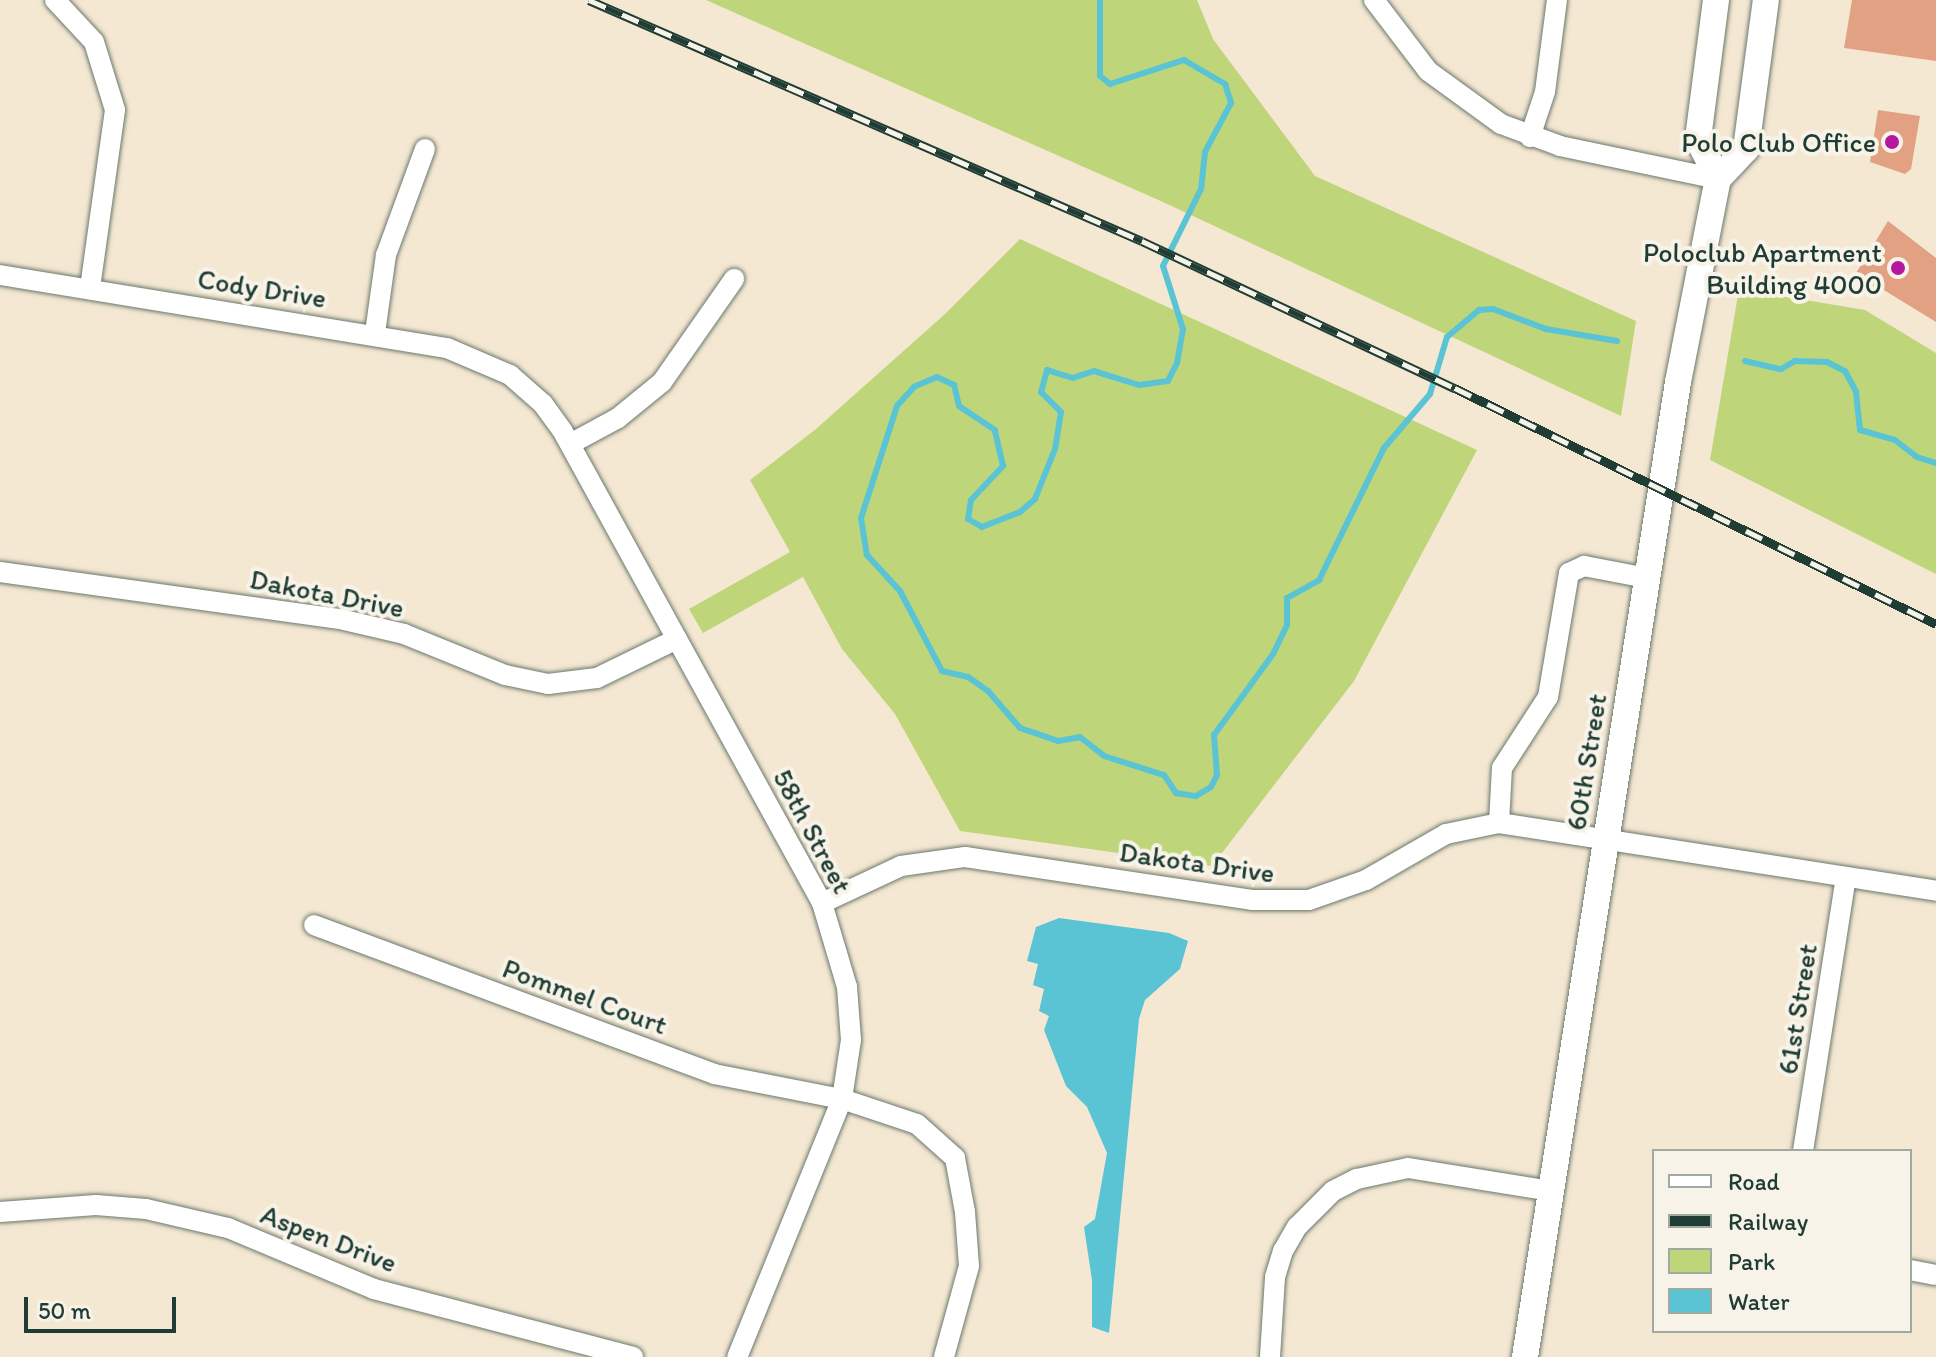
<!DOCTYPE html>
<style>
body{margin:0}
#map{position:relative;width:1936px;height:1357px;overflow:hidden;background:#f5e8d3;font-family:Itim,sans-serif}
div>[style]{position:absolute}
.green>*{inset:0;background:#bfd579}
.water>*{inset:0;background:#5ac4d5}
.stream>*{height:6px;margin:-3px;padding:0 3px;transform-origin:3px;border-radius:3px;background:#5ac4d5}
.building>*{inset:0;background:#e2a182}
.roads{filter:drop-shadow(0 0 2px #6a796c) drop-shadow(0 0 2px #6a796c)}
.minor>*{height:20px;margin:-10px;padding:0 10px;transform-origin:10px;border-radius:10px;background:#fff}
.major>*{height:26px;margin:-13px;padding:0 13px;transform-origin:13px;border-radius:13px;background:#fff}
.rail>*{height:9px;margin-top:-4.5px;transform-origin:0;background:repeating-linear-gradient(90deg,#f7f3e8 0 18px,#1f3d34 0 36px);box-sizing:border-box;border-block:2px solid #1f3d34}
.dots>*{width:22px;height:22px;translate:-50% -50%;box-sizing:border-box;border:4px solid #f7f3e8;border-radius:50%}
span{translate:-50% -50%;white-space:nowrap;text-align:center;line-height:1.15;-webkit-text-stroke:8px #f7f3e8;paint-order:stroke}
.poi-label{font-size:28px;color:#1f3d34}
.right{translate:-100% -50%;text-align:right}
.street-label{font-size:28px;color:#1f3d34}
.legend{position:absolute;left:1652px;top:1149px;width:260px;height:184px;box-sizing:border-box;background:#f7f3e8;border:2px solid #a1aaa0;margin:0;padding:10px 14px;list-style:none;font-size:24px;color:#1f3d34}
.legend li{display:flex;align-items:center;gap:16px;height:40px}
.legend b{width:40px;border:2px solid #a1aaa0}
.scale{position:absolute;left:24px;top:1297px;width:152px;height:36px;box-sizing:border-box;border:4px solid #1f3d34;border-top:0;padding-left:10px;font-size:24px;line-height:28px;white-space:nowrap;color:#1f3d34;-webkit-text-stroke:6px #f7f3e8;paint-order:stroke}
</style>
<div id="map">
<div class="green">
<div style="clip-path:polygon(706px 0,1197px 0,1213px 39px,1315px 176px,1636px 321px,1621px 416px,1163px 202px)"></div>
<div style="clip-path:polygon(1020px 239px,1477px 450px,1354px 681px,1212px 866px,960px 831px,895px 714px,842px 649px,803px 577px,703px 633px,689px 609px,790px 552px,750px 480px,816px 429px,945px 314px)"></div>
<div style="clip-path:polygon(1739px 289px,1865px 310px,1936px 353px,1936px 574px,1710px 460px)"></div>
</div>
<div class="water">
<div style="clip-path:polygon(1059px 918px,1169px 933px,1188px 941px,1180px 969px,1145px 1000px,1139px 1019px,1109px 1333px,1092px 1327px,1092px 1280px,1084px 1227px,1095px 1219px,1107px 1153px,1087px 1107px,1066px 1086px,1044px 1030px,1049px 1016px,1039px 1011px,1044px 989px,1033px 985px,1038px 964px,1027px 961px,1036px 927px)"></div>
</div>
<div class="stream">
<div style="left:1100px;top:0;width:76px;rotate:90deg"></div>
<div style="left:1100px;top:76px;width:13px;rotate:39deg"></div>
<div style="left:1110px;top:84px;width:78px;rotate:-18deg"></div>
<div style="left:1184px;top:60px;width:48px;rotate:30.3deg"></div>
<div style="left:1225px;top:84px;width:20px;rotate:72deg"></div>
<div style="left:1231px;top:103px;width:55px;rotate:118deg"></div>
<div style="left:1205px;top:152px;width:37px;rotate:96deg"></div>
<div style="left:1201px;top:189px;width:86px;rotate:116.3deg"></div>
<div style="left:1163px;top:266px;width:66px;rotate:72.4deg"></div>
<div style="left:1183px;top:329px;width:35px;rotate:100deg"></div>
<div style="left:1177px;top:363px;width:20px;rotate:117deg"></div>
<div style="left:1168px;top:381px;width:29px;rotate:172deg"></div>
<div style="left:1139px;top:385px;width:47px;rotate:-162.7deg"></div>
<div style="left:1094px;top:371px;width:22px;rotate:162deg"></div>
<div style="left:1073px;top:378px;width:27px;rotate:-163deg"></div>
<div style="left:1047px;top:370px;width:23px;rotate:105deg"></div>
<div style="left:1041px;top:392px;width:28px;rotate:45deg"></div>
<div style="left:1061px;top:412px;width:37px;rotate:99deg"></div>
<div style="left:1055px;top:449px;width:54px;rotate:111.8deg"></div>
<div style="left:1035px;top:499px;width:20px;rotate:139deg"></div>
<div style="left:1020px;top:512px;width:41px;rotate:158.5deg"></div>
<div style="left:982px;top:527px;width:16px;rotate:-150deg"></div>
<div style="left:968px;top:519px;width:19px;rotate:-81deg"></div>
<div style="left:971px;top:500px;width:47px;rotate:-46.7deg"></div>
<div style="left:1003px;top:466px;width:37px;rotate:-103deg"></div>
<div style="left:995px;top:430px;width:43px;rotate:-146.3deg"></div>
<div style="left:959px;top:406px;width:22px;rotate:-103deg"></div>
<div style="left:954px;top:385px;width:19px;rotate:-155deg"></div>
<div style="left:937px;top:377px;width:25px;rotate:157deg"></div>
<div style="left:914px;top:387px;width:25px;rotate:132deg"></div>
<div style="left:897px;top:406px;width:118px;rotate:107.8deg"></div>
<div style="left:861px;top:518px;width:37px;rotate:81deg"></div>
<div style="left:867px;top:555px;width:49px;rotate:47.5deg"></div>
<div style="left:900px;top:591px;width:90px;rotate:62.3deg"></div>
<div style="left:942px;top:671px;width:27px;rotate:13deg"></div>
<div style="left:968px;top:677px;width:24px;rotate:35deg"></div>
<div style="left:988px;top:691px;width:49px;rotate:49.1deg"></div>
<div style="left:1020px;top:728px;width:40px;rotate:18.9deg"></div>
<div style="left:1058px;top:741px;width:22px;rotate:-10deg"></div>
<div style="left:1080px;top:737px;width:31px;rotate:38deg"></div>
<div style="left:1104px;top:756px;width:63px;rotate:17.6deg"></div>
<div style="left:1164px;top:775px;width:22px;rotate:56deg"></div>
<div style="left:1176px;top:793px;width:20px;rotate:9deg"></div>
<div style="left:1196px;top:796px;width:17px;rotate:-31deg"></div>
<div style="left:1211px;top:787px;width:13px;rotate:-63deg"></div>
<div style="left:1217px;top:775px;width:40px;rotate:-94.3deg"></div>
<div style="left:1214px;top:735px;width:100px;rotate:-53.9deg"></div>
<div style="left:1273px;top:654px;width:32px;rotate:-64deg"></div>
<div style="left:1287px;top:625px;width:27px;rotate:-90deg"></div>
<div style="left:1287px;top:598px;width:37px;rotate:-29deg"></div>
<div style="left:1319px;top:580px;width:147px;rotate:-63.8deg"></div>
<div style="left:1384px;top:448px;width:71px;rotate:-49.6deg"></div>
<div style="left:1430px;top:394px;width:59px;rotate:-73.4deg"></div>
<div style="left:1447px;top:337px;width:42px;rotate:-40.2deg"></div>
<div style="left:1479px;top:310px;width:14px;rotate:-4deg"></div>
<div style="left:1493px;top:309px;width:57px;rotate:20.7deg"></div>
<div style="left:1546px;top:329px;width:72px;rotate:9.6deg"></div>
<div style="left:1745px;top:361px;width:37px;rotate:13deg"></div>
<div style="left:1781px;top:369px;width:16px;rotate:-30deg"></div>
<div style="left:1795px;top:361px;width:32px;rotate:2deg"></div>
<div style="left:1827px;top:362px;width:20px;rotate:27deg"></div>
<div style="left:1845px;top:371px;width:24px;rotate:62deg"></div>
<div style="left:1856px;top:392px;width:38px;rotate:84deg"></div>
<div style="left:1860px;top:430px;width:36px;rotate:16deg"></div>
<div style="left:1895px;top:440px;width:28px;rotate:38deg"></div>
<div style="left:1917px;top:457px;width:20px;rotate:18deg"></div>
</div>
<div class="building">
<div style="clip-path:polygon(1852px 0,1936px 0,1936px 61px,1844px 48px)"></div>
<div style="clip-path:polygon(1878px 110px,1920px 116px,1911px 169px,1905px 174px,1870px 162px)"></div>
<div style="clip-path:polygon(1888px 221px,1936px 258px,1936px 322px,1879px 287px,1876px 292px,1853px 278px)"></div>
</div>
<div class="roads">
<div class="minor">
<div style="left:55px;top:0;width:57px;rotate:47.1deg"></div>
<div style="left:94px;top:42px;width:71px;rotate:72.8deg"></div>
<div style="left:115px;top:110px;width:181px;rotate:98deg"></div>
<div style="left:1374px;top:0;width:89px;rotate:52.7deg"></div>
<div style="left:1428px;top:71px;width:90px;rotate:36deg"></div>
<div style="left:1501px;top:124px;width:63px;rotate:20.4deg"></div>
<div style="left:1560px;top:146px;width:161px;rotate:11.8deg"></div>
<div style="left:1530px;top:137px;width:47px;rotate:-71.6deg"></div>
<div style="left:1545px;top:92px;width:93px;rotate:-82.6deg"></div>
<div style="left:0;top:275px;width:453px;rotate:9.3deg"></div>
<div style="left:447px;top:348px;width:69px;rotate:23.2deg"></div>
<div style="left:510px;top:375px;width:44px;rotate:41.3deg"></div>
<div style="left:543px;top:404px;width:32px;rotate:54deg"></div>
<div style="left:562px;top:430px;width:540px;rotate:61.2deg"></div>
<div style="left:822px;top:903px;width:88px;rotate:73.4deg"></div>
<div style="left:847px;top:987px;width:53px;rotate:85.7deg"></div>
<div style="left:851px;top:1040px;width:60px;rotate:98.7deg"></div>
<div style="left:842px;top:1099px;width:279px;rotate:112.1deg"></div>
<div style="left:375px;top:333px;width:79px;rotate:-82deg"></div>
<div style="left:386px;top:255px;width:113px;rotate:-69.8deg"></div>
<div style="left:570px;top:444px;width:55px;rotate:-28.4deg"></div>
<div style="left:618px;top:418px;width:57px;rotate:-39.3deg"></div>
<div style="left:662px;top:382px;width:126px;rotate:-55deg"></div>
<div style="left:0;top:572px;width:347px;rotate:7.9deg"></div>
<div style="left:344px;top:620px;width:62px;rotate:13.1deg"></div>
<div style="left:404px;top:634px;width:109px;rotate:22.1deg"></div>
<div style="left:505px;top:675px;width:44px;rotate:11.8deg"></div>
<div style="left:548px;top:684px;width:49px;rotate:-7deg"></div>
<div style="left:597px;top:678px;width:89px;rotate:-26deg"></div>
<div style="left:1499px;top:823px;width:55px;rotate:-86.9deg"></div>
<div style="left:1502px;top:768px;width:85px;rotate:-57.1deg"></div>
<div style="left:1548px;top:697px;width:126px;rotate:-80.4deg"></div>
<div style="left:1569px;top:573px;width:17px;rotate:-25deg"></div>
<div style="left:1584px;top:566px;width:64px;rotate:10.8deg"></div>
<div style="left:822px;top:903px;width:87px;rotate:-25.1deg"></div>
<div style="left:901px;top:866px;width:65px;rotate:-8deg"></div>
<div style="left:965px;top:857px;width:290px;rotate:8.5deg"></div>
<div style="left:1252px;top:900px;width:57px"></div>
<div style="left:1309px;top:900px;width:60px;rotate:-19.3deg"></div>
<div style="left:1366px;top:880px;width:92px;rotate:-29.9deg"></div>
<div style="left:1446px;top:834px;width:54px;rotate:-11.7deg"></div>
<div style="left:1499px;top:823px;width:442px;rotate:8.8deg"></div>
<div style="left:314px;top:925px;width:427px;rotate:20.4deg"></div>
<div style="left:714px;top:1074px;width:130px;rotate:11.1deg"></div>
<div style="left:842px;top:1099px;width:79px;rotate:18.4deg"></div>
<div style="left:917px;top:1124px;width:51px;rotate:41.8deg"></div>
<div style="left:955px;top:1158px;width:55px;rotate:79.5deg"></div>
<div style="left:965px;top:1212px;width:54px;rotate:85.8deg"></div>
<div style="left:969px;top:1266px;width:94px;rotate:105.4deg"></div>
<div style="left:1803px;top:1151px;width:277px;rotate:-81.1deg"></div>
<div style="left:0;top:1212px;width:96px;rotate:-4.2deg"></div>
<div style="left:96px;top:1205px;width:50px;rotate:4.6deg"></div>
<div style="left:146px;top:1209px;width:84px;rotate:13deg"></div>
<div style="left:228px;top:1228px;width:158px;rotate:22.7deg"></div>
<div style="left:374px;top:1289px;width:268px;rotate:14.7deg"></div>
<div style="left:1910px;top:1270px;width:26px;rotate:11deg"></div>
<div style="left:1270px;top:1357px;width:80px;rotate:-86.4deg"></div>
<div style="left:1275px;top:1277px;width:27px;rotate:-73deg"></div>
<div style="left:1283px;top:1251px;width:28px;rotate:-60deg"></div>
<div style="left:1297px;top:1227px;width:51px;rotate:-45deg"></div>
<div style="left:1333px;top:1191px;width:27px;rotate:-27deg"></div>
<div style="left:1357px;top:1179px;width:52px;rotate:-12.2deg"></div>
<div style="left:1408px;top:1168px;width:145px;rotate:9.1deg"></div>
</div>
<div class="major">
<div style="left:1716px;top:0;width:140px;rotate:97.4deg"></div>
<div style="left:1698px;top:139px;width:45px;rotate:63.4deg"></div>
<div style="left:1525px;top:1357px;width:987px;rotate:-81.08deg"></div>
<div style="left:1678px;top:382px;width:207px;rotate:-78.9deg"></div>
<div style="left:1718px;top:179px;width:41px;rotate:-47deg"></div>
<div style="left:1746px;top:149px;width:150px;rotate:-82.4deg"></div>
</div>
</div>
<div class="rail">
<div style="left:589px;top:0;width:603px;rotate:23.55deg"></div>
<div style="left:1142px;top:241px;width:346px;rotate:25.2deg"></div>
<div style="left:1455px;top:388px;width:536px;rotate:26.13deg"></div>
</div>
<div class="dots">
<div style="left:1892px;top:142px;background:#b5179e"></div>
<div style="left:1898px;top:268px;background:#b5179e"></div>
</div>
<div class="poi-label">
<span class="right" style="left:1876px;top:142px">Polo Club Office</span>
<span class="right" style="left:1882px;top:268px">Poloclub Apartment<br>Building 4000</span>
</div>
<div class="street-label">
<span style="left:262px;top:288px;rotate:9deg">Cody Drive</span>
<span style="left:327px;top:593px;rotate:11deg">Dakota Drive</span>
<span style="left:1586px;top:762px;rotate:-81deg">60th Street</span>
<span style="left:813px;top:831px;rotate:62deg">58th Street</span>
<span style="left:1197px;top:862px;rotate:8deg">Dakota Drive</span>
<span style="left:585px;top:996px;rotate:20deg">Pommel Court</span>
<span style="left:1797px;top:1009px;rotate:-81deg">61st Street</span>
<span style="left:329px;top:1238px;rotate:21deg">Aspen Drive</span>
</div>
<ul class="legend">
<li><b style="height:10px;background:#fff"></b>Road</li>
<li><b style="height:10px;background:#1f3d34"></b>Railway</li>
<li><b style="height:22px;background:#bfd579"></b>Park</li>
<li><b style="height:22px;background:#5ac4d5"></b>Water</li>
</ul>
<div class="scale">50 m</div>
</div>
